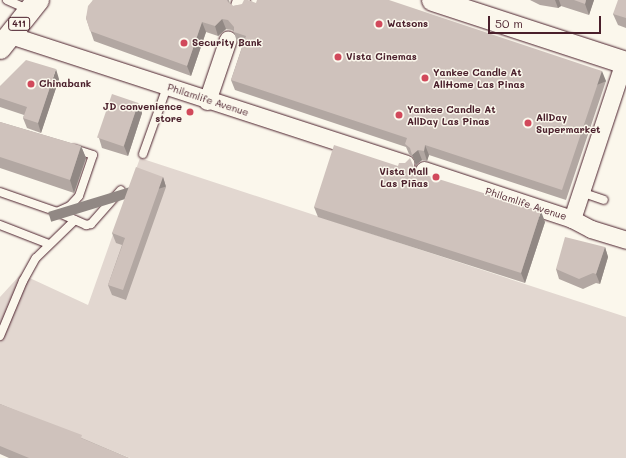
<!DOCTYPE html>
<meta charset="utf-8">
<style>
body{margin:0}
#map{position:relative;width:626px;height:458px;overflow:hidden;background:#fbf7ec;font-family:Mali,sans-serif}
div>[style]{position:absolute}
.green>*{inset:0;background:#e2d7d0}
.roads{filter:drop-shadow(0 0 1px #4a1f2b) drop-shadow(0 0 1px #4a1f2b)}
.lane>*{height:8px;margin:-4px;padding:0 4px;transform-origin:4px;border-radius:4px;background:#fbf7ec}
.street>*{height:17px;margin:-8.5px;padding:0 8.5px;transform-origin:8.5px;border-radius:8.5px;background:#fbf7ec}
.secondary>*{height:22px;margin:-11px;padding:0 11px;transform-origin:11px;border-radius:11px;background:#fbf7ec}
.highway>*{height:22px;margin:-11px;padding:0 11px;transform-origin:11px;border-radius:11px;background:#fbf7ec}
.wall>*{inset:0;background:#b2a7a2}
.shaded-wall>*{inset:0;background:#918884;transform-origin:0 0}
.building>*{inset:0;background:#cfc2bc;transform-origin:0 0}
.dots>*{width:11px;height:11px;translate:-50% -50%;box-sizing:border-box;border:2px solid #fbf7ec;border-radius:50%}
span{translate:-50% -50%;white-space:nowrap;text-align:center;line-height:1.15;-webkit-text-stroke:3px #fbf7ec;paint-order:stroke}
.shield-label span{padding:1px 3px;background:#fbf7ec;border:1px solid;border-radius:3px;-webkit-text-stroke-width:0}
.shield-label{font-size:9px;color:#4a1f2b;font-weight:700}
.poi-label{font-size:10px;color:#4a1f2b;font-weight:700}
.left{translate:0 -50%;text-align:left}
.right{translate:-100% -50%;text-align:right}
.street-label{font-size:10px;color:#4a1f2b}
.scale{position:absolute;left:488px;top:16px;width:113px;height:18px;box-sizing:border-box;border:2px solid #4a1f2b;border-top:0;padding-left:5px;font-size:12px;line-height:14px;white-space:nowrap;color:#4a1f2b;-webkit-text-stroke:3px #fbf7ec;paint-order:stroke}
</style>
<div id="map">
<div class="green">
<div style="clip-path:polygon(140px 158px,626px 317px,626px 458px,130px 458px,0 405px,0 297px,21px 274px,88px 305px)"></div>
</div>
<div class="roads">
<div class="lane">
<div style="left:7px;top:0;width:24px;rotate:24deg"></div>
<div style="left:143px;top:154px;width:71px;rotate:-70.3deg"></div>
<div style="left:0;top:192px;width:60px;rotate:19.3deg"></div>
<div style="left:57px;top:212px;width:32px;rotate:24deg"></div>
<div style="left:86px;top:225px;width:5px;rotate:-11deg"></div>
<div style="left:91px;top:224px;width:45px;rotate:-48.6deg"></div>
<div style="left:581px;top:192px;width:24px;rotate:19deg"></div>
<div style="left:57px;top:212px;width:14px;rotate:-25deg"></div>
<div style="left:70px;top:206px;width:13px;rotate:-48deg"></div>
<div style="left:79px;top:196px;width:43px;rotate:-71.1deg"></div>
<div style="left:93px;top:155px;width:20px;rotate:-162deg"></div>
<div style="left:0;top:225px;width:53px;rotate:21.2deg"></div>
<div style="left:0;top:336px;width:60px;rotate:-67.3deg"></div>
<div style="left:23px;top:281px;width:26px;rotate:-61deg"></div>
<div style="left:36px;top:258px;width:54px;rotate:-44.3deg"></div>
</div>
<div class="street">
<div style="left:239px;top:6px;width:6px;rotate:-72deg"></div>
<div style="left:10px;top:35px;width:416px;rotate:18deg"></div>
<div style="left:207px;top:101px;width:65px;rotate:-71.3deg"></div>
<div style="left:424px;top:170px;width:156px;rotate:18.3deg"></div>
<div style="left:572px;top:219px;width:21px;rotate:28deg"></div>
<div style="left:591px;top:229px;width:37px;rotate:17deg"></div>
<div style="left:572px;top:219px;width:165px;rotate:-71.7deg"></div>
</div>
<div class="secondary">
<div style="left:433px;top:0;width:203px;rotate:18.1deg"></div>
</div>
<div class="highway">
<div style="left:0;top:48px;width:61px;rotate:-51.6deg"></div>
</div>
</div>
<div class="wall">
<div style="clip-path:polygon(93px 0,229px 0,230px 4px,233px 6px,256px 3px,606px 81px,566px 200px,429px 155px,427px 161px,422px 160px,416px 165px,413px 157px,409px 154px,406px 147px,235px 90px,231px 80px,243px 44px,237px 42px,234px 32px,232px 30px,226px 29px,218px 36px,206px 32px,191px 76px,94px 41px,86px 18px)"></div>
<div style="clip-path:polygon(530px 0,594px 0,589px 15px,561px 6px,558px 8px,540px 5px)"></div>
<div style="clip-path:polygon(626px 0,626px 28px,618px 25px,613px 14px)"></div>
<div style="clip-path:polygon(59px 79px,41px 133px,27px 128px,23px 118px,24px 115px,0 107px,0 86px)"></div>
<div style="clip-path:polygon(138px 103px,142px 113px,128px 156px,102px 148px,99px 138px)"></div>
<div style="clip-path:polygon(0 122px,81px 146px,86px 158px,74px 193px,0 168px)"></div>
<div style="clip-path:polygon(405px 163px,416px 172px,545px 222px,525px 283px,318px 217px,314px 207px)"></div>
<div style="clip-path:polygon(163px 177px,166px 187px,126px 300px,112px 295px,108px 285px,122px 245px,116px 243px,112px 233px)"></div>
<div style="clip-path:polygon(605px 247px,608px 257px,600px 284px,596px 283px,583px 289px,559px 279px,556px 269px)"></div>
<div style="clip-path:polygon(0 404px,84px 439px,129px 458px,9px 458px,0 454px)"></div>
</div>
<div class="shaded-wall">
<div style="clip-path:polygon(555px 0,559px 0,561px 6px,558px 8px)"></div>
<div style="clip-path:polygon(586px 0,594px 0,589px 15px,585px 4px)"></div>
<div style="clip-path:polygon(222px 19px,226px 29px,218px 36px,215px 26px)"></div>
<div style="clip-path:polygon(202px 22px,206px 32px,191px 76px,187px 66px)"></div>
<div style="clip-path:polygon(56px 69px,59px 79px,41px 133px,38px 123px)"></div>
<div style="left:602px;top:71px;width:11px;height:126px;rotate:68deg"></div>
<div style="clip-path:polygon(138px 103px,142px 113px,128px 156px,124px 146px)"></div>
<div style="clip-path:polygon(425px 145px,429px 155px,427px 161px,424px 151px)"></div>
<div style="clip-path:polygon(81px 146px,86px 158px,74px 193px,70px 180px)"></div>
<div style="clip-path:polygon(418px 150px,422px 160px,416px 165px,412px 155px)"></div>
<div style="left:163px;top:177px;width:10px;height:120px;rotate:73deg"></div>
<div style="clip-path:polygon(541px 211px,545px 222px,525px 283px,521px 273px)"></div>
<div style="clip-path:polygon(605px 247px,608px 257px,600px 284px,596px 274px)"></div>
</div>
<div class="building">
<div style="clip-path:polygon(93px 0,227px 0,228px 2px,233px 6px,242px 4px,244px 0,248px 0,256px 3px,257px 0,389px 0,602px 71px,562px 190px,425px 145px,424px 151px,418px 150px,412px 155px,410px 148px,405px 144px,407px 138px,231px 80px,246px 36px,234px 32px,234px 27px,228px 20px,222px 19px,215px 26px,202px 22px,187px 66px,90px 31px,86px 18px,88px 6px)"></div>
<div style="clip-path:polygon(574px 0,586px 0,585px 4px)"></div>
<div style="clip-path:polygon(618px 0,626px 0,626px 18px,613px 14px)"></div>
<div style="clip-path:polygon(26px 60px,56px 69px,38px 123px,23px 118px,27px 107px,0 98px,0 86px)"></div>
<div style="left:112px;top:94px;width:28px;height:46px;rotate:19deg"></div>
<div style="clip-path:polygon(0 122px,81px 146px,70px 180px,0 157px)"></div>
<div style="clip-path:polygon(334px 145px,398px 166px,399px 163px,405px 163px,410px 158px,416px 172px,541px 211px,521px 273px,314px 207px)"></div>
<div style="clip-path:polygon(136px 167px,163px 177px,123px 290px,108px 285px,125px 238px,112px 233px)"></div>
<div style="clip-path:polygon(565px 237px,605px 247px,596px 274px,593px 273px,579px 279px,556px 269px)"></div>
<div style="clip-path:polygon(0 404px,82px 435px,81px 438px,129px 458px,29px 458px,0 446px)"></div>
</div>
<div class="dots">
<div style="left:379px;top:24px;background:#d1495b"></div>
<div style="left:184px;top:43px;background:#d1495b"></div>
<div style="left:338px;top:57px;background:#d1495b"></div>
<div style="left:425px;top:78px;background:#d1495b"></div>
<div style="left:31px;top:84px;background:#d1495b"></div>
<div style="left:190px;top:112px;background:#d1495b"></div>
<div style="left:399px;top:115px;background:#d1495b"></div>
<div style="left:528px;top:123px;background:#d1495b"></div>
<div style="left:436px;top:177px;background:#d1495b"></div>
</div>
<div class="shield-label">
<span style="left:19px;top:24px">411</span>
</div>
<div class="poi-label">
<span class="left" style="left:387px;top:24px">Watsons</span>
<span class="left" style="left:192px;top:43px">Security Bank</span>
<span class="left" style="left:346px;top:57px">Vista Cinemas</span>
<span class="left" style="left:433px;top:78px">Yankee Candle At<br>AllHome Las Pinas</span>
<span class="left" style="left:39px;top:84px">Chinabank</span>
<span class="right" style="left:182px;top:112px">JD convenience<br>store</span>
<span class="left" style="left:407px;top:115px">Yankee Candle At<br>AllDay Las Pinas</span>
<span class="left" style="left:536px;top:123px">AllDay<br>Supermarket</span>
<span class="right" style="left:428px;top:177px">Vista Mall<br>Las Piñas</span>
</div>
<div class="street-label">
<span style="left:208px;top:100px;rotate:18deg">Philamlife Avenue</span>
<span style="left:526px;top:204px;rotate:18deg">Philamlife Avenue</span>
</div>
<div class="scale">50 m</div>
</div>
